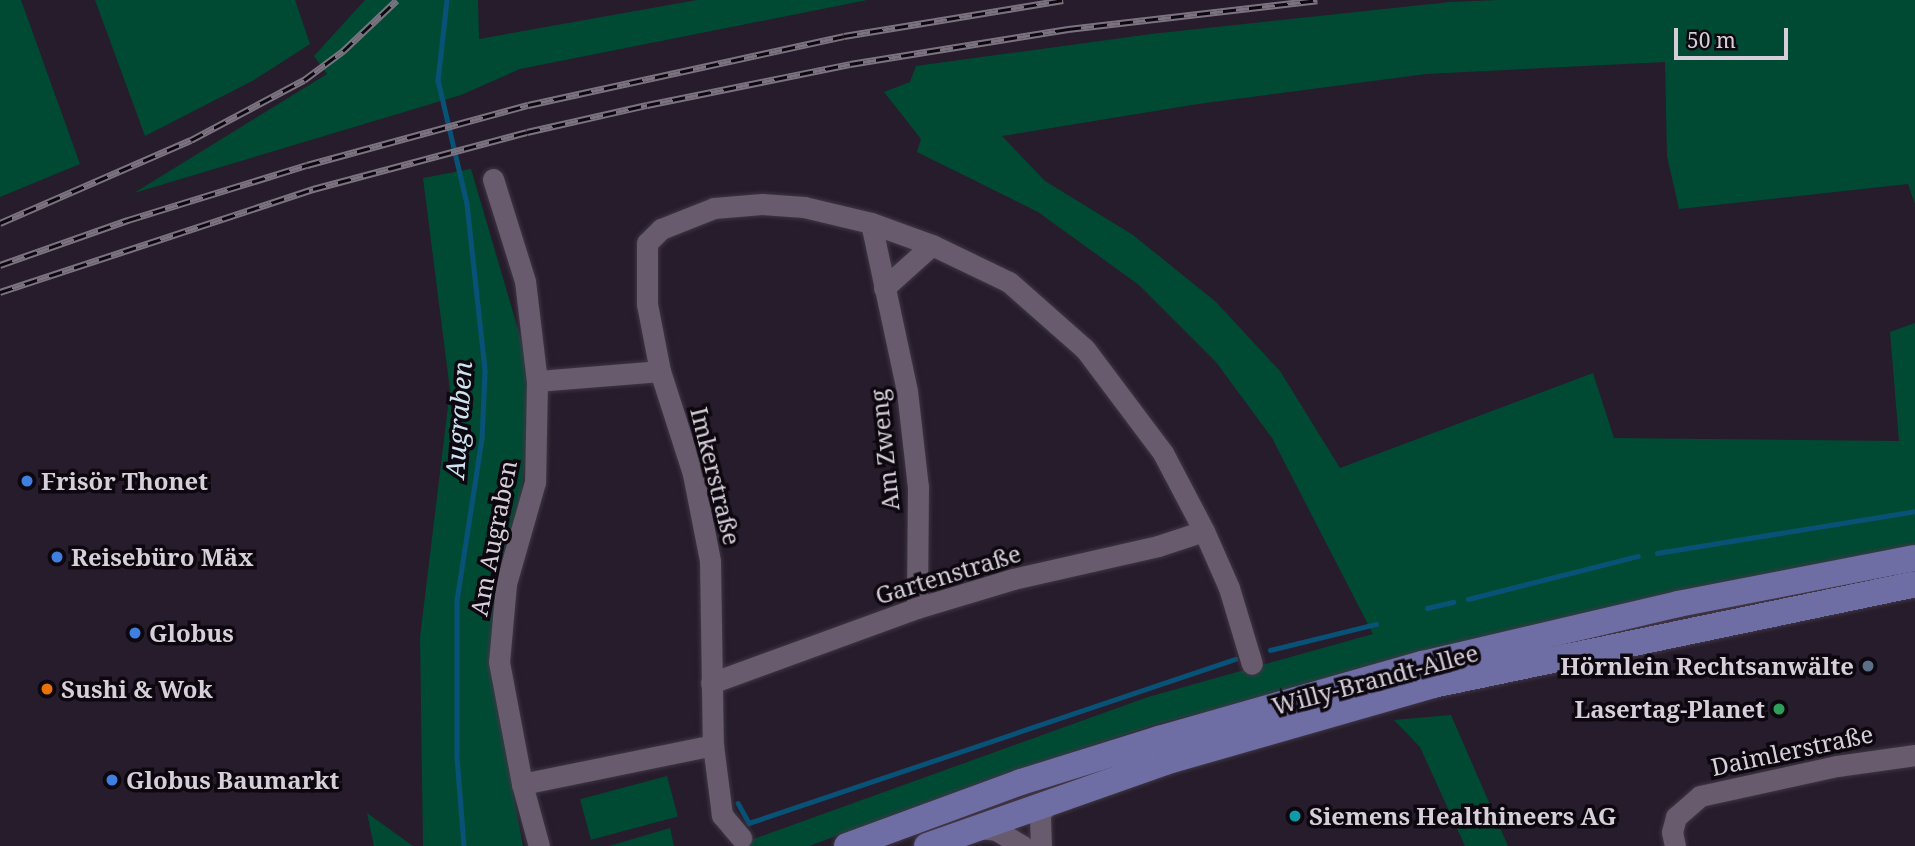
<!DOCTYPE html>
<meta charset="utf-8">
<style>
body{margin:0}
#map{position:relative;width:1915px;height:846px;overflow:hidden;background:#261c2b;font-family:"Noto Serif",serif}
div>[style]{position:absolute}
.green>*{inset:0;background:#004a34;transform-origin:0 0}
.stream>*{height:4.5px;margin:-2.25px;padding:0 2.25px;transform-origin:2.25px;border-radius:2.25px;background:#095277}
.roads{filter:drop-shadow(0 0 2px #3f3644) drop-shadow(0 0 2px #3f3644)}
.minor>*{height:21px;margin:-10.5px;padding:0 10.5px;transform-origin:10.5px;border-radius:10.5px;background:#675b6d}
.major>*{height:26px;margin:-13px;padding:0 13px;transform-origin:13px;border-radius:13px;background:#6f6ea4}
.rail>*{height:7px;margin-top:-3.5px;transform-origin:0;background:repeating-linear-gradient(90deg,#0d080f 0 13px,#7c7380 0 26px);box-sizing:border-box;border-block:2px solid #7c7380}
.dots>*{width:19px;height:19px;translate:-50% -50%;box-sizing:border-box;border:4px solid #0d080f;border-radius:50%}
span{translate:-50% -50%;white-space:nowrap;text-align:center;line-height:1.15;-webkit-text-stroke:7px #0d080f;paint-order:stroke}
.street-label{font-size:24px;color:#d6cfda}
.poi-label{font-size:24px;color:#d6cfda;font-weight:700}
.left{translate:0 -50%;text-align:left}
.right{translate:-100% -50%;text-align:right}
.water-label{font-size:26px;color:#cfe3f1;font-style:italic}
.scale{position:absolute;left:1674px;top:28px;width:114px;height:32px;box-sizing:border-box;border:4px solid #d6cfda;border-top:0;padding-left:9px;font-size:21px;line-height:24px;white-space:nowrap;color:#d6cfda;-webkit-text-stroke:5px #0d080f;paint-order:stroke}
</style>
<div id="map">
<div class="green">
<div style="clip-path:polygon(0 0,21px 0,80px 164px,0 197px)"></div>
<div style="clip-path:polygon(95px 0,295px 0,310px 44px,254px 80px,145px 136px)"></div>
<div style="clip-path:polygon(365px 0,478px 0,479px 39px,697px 0,867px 0,520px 69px,461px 95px,134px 193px,327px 74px,314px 56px)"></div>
<div style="clip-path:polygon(1499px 0,1915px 0,1915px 204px,1908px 184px,1679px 209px,1667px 156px,1665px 62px,1426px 74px,1198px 104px,1002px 136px,1045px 181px,1133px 235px,1216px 302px,1280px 371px,1340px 468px,1593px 373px,1614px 438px,1899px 441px,1890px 332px,1915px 323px,1915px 547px,1428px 655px,1158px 724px,1001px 775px,809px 846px,734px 846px,1148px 697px,1373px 634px,1272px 438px,1216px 362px,1139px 285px,1038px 212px,917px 152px,921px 139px,884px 92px,910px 82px,916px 66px,1151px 34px,1450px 2px)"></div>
<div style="clip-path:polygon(471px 169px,534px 384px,520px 508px,490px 667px,523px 846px,423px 846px,420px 637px,450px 390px,423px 178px)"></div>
<div style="clip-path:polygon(1451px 715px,1508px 846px,1465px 846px,1420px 747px,1394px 720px)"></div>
<div style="left:667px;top:776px;width:42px;height:90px;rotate:75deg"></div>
<div style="clip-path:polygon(367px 813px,413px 846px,374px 846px)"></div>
<div style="clip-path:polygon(670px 828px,674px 846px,609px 846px)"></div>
</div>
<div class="stream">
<div style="left:447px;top:0;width:81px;rotate:96.4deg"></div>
<div style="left:438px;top:80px;width:127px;rotate:76.8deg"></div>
<div style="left:467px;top:204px;width:168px;rotate:83.8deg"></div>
<div style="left:485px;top:371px;width:68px;rotate:92.5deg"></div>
<div style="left:482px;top:439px;width:163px;rotate:98.8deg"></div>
<div style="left:457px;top:600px;width:157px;rotate:90deg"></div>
<div style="left:457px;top:757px;width:89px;rotate:85.5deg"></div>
<div style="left:1657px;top:553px;width:261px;rotate:-9.2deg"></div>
<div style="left:1468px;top:599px;width:175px;rotate:-14.2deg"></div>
<div style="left:1427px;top:608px;width:27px;rotate:-13deg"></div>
<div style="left:1270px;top:650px;width:109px;rotate:-13.8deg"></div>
<div style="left:738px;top:803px;width:23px;rotate:61deg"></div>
<div style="left:749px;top:823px;width:513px;rotate:-18.65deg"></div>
</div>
<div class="roads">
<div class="minor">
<div style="left:493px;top:179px;width:107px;rotate:72.6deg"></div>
<div style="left:525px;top:281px;width:101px;rotate:83.2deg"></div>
<div style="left:537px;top:381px;width:101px;rotate:91.1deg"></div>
<div style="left:535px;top:482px;width:106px;rotate:105.9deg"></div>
<div style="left:506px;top:584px;width:78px;rotate:95.1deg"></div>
<div style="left:499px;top:662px;width:124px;rotate:79.3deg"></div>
<div style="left:522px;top:784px;width:64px;rotate:74.7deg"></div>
<div style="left:871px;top:223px;width:172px;rotate:77.9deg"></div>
<div style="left:907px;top:391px;width:97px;rotate:83.5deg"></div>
<div style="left:918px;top:487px;width:121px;rotate:90.5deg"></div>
<div style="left:884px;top:288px;width:64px;rotate:-41.9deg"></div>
<div style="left:660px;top:371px;width:68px;rotate:-101deg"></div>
<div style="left:647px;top:304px;width:61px;rotate:-90deg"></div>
<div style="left:647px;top:243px;width:20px;rotate:-45deg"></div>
<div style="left:661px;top:229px;width:57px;rotate:-21.6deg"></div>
<div style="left:714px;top:208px;width:48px;rotate:-4.8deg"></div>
<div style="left:762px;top:204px;width:42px;rotate:4.1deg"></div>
<div style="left:804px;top:207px;width:69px;rotate:13.4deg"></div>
<div style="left:871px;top:223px;width:65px;rotate:19.8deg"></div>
<div style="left:932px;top:245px;width:85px;rotate:25.7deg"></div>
<div style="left:1009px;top:282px;width:101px;rotate:41.4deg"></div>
<div style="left:1085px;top:349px;width:130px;rotate:53.1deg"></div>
<div style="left:1163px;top:453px;width:88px;rotate:62.3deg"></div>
<div style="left:1204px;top:531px;width:62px;rotate:66.3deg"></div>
<div style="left:1229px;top:588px;width:79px;rotate:73.2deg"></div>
<div style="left:537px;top:381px;width:123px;rotate:-4.6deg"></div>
<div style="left:660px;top:371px;width:108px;rotate:72.2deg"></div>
<div style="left:693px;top:474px;width:89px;rotate:78.9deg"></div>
<div style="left:710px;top:561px;width:184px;rotate:89.1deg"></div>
<div style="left:713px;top:745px;width:71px;rotate:82.7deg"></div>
<div style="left:722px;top:815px;width:30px;rotate:50deg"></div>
<div style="left:711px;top:683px;width:219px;rotate:-20deg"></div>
<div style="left:917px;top:608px;width:100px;rotate:-16.8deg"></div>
<div style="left:1013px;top:579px;width:149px;rotate:-12.8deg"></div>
<div style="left:1158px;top:546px;width:48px;rotate:-18.1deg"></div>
<div style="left:522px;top:784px;width:195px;rotate:-11.5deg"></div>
<div style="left:978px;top:828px;width:18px;rotate:6deg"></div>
<div style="left:996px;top:830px;width:31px;rotate:31deg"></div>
<div style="left:1041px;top:846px;width:32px;rotate:-92deg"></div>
<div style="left:1040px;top:814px;width:15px;rotate:-53deg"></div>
<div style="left:1675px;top:846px;width:14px;rotate:-102deg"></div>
<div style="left:1672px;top:832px;width:16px;rotate:-75deg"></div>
<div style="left:1676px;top:817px;width:32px;rotate:-41deg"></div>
<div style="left:1700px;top:796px;width:140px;rotate:-12.4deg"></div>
<div style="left:1837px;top:766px;width:79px;rotate:-8deg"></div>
</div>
<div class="major">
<div style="left:847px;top:846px;width:185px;rotate:-20.2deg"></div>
<div style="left:1021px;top:782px;width:145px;rotate:-17.3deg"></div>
<div style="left:1159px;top:739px;width:274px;rotate:-15.9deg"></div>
<div style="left:1423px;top:664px;width:262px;rotate:-13.2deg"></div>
<div style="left:1678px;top:604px;width:241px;rotate:-11deg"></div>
<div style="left:927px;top:846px;width:252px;rotate:-19.4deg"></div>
<div style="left:1165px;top:762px;width:279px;rotate:-16deg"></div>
<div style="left:1433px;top:685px;width:492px;rotate:-11.8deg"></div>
</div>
</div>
<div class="rail">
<div style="left:0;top:223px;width:208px;rotate:-23.5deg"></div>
<div style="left:191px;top:140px;width:128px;rotate:-28deg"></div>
<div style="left:304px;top:80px;width:49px;rotate:-36.6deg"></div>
<div style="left:343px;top:51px;width:74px;rotate:-43.4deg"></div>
<div style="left:0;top:265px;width:136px;rotate:-19.4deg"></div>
<div style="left:128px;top:220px;width:187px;rotate:-17.1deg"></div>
<div style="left:307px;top:165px;width:229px;rotate:-15.2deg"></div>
<div style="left:528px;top:105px;width:323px;rotate:-12.3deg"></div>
<div style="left:844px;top:36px;width:222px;rotate:-9.3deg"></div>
<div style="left:0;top:292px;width:330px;rotate:-18.2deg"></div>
<div style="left:313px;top:189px;width:221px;rotate:-14.9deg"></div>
<div style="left:527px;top:132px;width:123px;rotate:-12.7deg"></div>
<div style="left:647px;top:105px;width:207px;rotate:-11.4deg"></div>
<div style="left:850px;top:64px;width:221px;rotate:-9.1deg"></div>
<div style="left:1068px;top:29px;width:251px;rotate:-6.6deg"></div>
</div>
<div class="dots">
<div style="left:27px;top:481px;background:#3f7fe0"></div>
<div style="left:57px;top:557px;background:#3f7fe0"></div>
<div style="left:135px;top:633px;background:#3f7fe0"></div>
<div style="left:1868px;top:666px;background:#5c6f8a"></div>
<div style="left:47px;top:689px;background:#e8710a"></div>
<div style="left:1779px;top:709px;background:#2e9e5b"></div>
<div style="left:112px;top:780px;background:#3f7fe0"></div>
<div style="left:1295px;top:816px;background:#0f9aa8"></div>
</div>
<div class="street-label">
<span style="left:884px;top:450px;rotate:-96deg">Am Zweng</span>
<span style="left:716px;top:476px;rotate:76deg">Imkerstraße</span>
<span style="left:493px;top:538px;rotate:-79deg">Am Augraben</span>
<span style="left:948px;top:574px;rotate:-17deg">Gartenstraße</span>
<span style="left:1375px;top:679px;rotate:-15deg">Willy-Brandt-Allee</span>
<span style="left:1792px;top:750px;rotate:-12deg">Daimlerstraße</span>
</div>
<div class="poi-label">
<span class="left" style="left:41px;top:481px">Frisör Thonet</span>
<span class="left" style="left:71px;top:557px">Reisebüro Mäx</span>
<span class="left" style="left:149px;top:633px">Globus</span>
<span class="right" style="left:1854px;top:666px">Hörnlein Rechtsanwälte</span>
<span class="left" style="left:61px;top:689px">Sushi &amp; Wok</span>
<span class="right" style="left:1765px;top:709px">Lasertag-Planet</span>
<span class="left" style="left:126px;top:780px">Globus Baumarkt</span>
<span class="left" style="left:1309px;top:816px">Siemens Healthineers AG</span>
</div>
<div class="water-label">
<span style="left:459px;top:420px;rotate:-86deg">Augraben</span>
</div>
<div class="scale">50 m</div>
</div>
